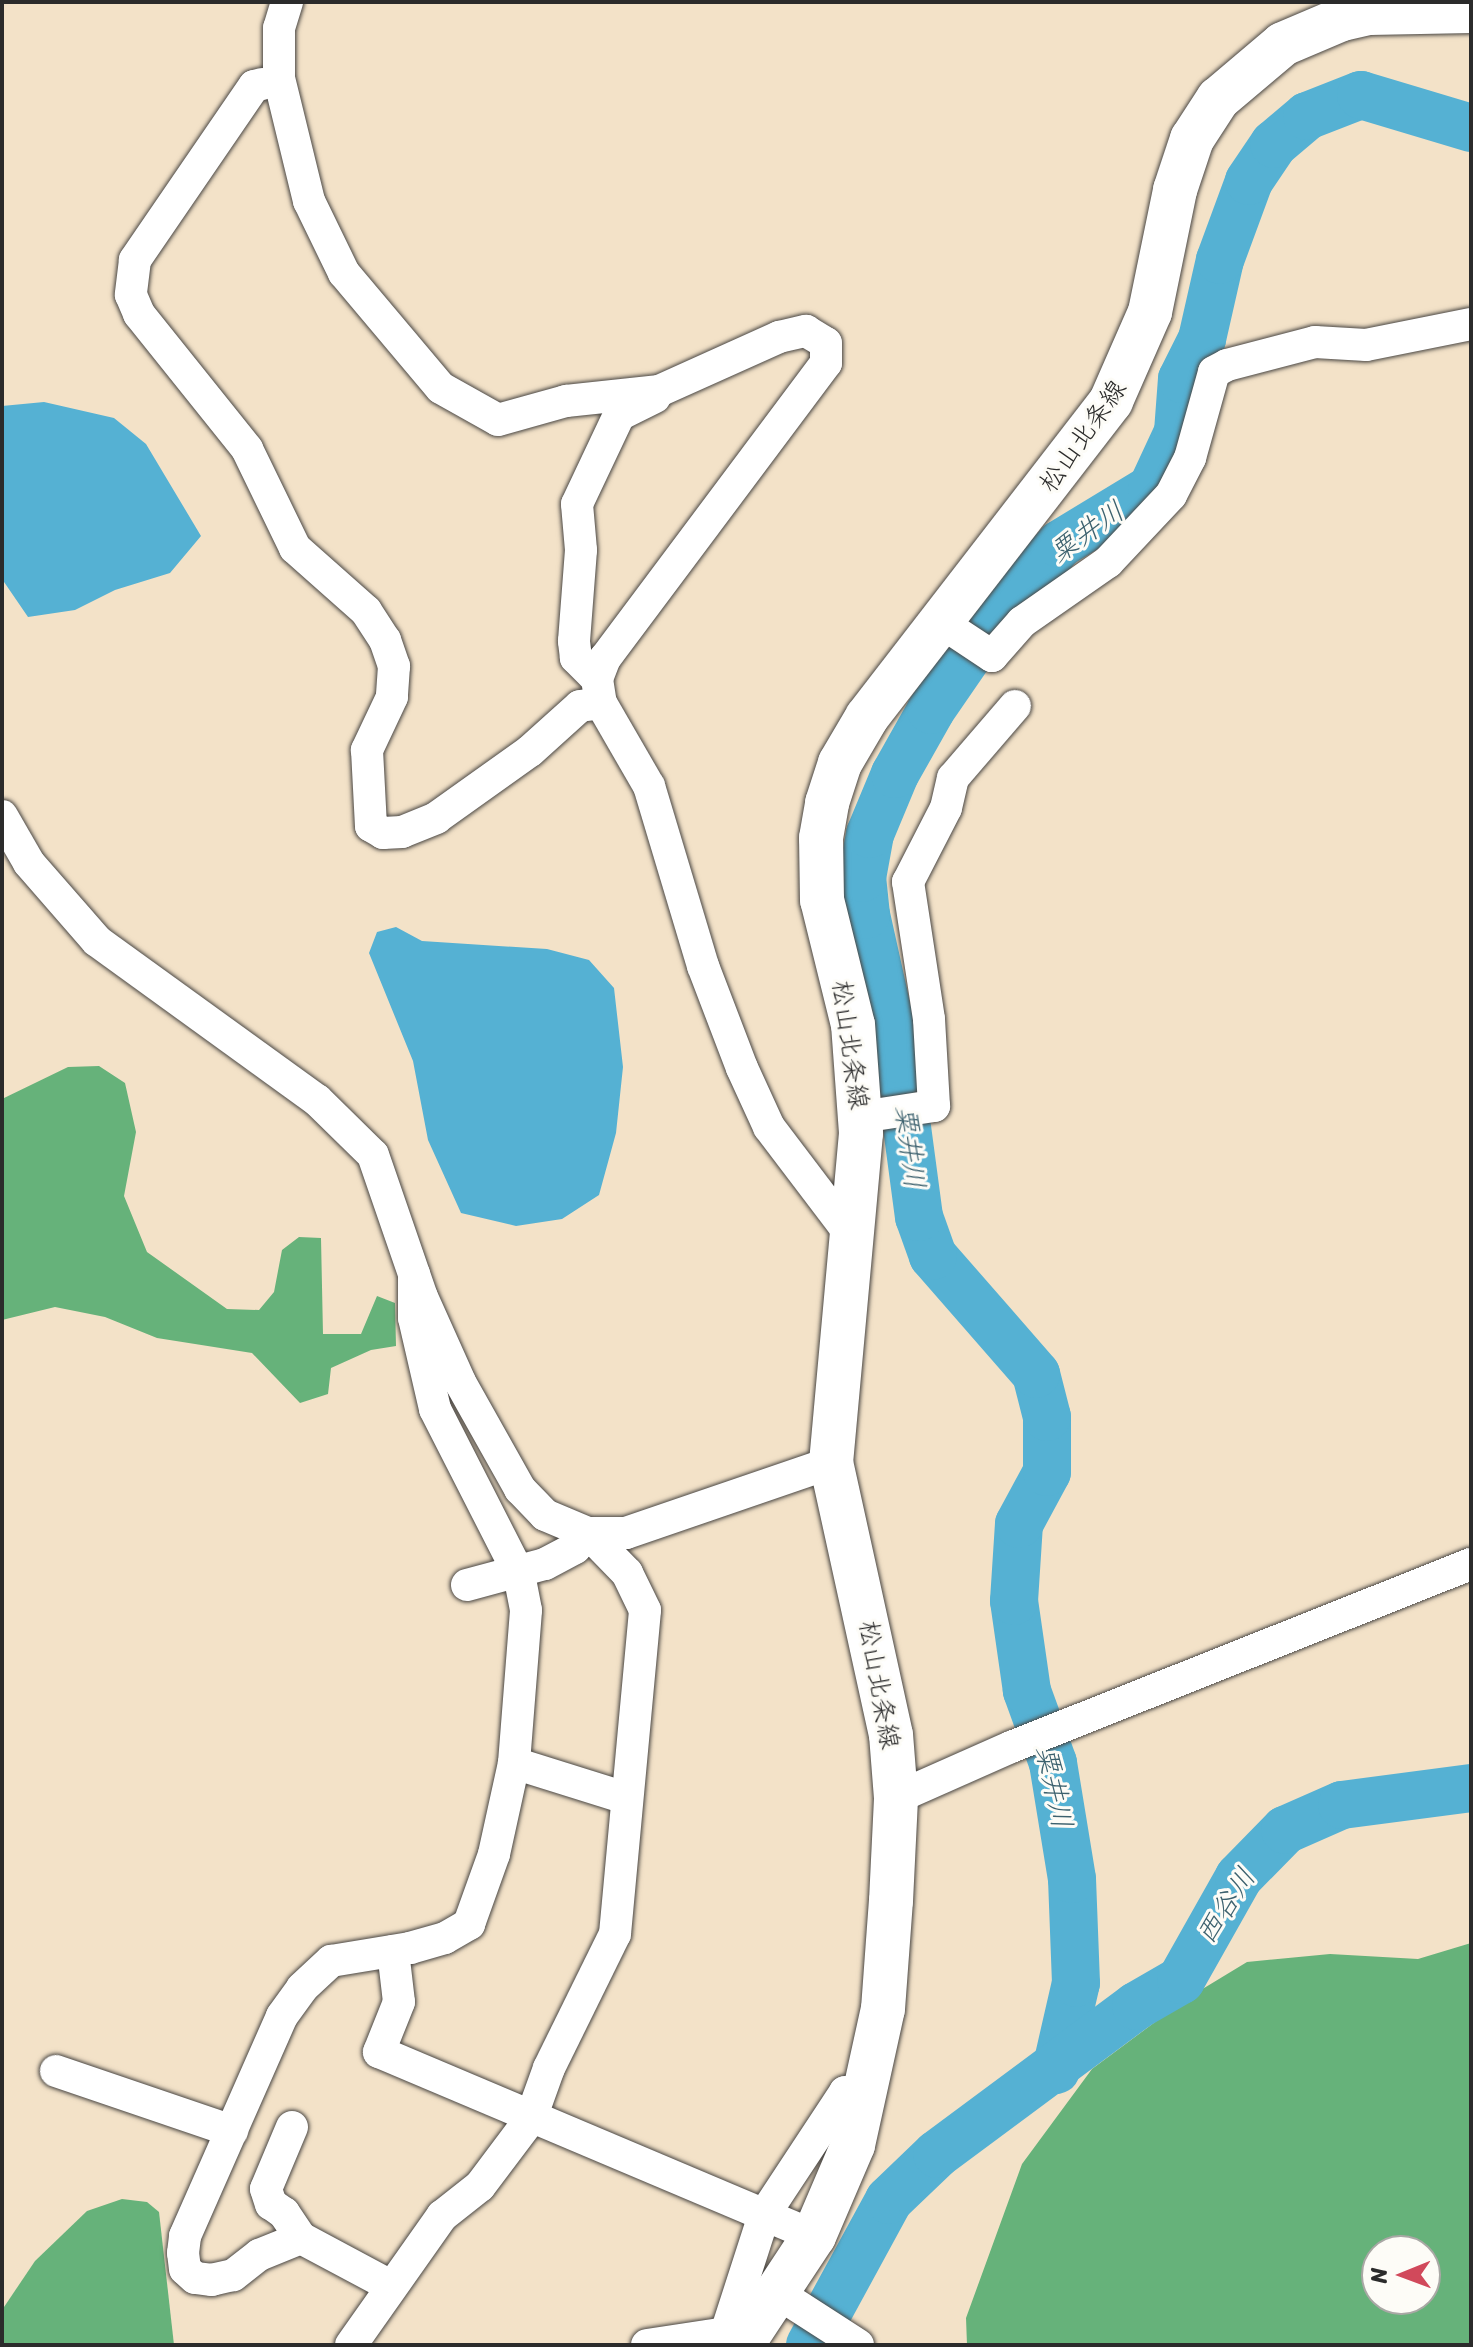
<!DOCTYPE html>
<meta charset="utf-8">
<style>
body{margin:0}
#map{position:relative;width:1473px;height:2347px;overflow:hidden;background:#f3e2c8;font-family:Sriracha,"Klee One",sans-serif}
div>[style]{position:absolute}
.forest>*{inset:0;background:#66b27a}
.water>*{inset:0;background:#55b1d3}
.river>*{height:48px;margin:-24px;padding:0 24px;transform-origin:24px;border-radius:24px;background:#55b1d3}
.roads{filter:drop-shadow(0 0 2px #494643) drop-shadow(0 0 2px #494643)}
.street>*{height:32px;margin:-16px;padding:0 16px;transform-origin:16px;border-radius:16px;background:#fff}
.primary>*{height:44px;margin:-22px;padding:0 22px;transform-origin:22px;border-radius:22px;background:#fff}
span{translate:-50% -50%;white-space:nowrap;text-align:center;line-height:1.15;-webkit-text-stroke:6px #fdfcf7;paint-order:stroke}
.street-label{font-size:26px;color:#2b2b2b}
.water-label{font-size:28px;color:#3c616e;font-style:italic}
.frame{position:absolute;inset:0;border:4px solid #2b2b2b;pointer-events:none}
.north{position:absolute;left:1361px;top:2235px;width:80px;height:80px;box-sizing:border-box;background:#fdfcf7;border:2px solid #a9a8a5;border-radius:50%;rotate:269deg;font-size:22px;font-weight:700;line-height:32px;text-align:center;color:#2b2b2b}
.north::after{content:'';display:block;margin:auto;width:28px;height:36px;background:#d1495b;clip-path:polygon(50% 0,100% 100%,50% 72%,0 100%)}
</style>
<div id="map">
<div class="forest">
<div style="clip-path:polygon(99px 1066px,125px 1083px,136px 1132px,124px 1196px,147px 1252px,227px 1309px,259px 1310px,274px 1292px,282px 1250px,299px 1237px,321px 1238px,323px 1334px,361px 1334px,377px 1296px,395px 1303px,396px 1346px,371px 1350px,331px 1368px,328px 1394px,300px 1403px,252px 1353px,157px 1338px,105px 1317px,55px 1307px,2px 1320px,2px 1099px,68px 1067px)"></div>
<div style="clip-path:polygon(evenodd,1471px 1943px,1471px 2345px,967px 2345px,966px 2318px,1022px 2164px,1092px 2069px,1186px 1999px,1247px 1962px,1330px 1954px,1418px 1959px,1471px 1943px,1377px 2251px,1425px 2251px,1425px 2299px,1377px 2299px,1377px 2251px)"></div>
<div style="clip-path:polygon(122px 2199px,147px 2202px,159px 2212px,174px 2345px,2px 2345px,2px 2310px,35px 2261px,87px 2211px)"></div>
</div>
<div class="water">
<div style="clip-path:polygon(44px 402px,114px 418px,146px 444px,201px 536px,170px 573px,115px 590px,75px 610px,28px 617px,2px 579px,2px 406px)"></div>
<div style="clip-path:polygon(396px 927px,422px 941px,547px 949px,589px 960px,614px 988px,623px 1067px,616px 1133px,599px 1195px,562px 1219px,516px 1226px,461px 1213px,428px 1140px,413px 1061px,369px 953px,377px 932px)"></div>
</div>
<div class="river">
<div style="left:1056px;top:2070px;width:89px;rotate:-77.1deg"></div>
<div style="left:1076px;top:1983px;width:104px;rotate:-92.2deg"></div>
<div style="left:1072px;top:1879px;width:118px;rotate:-99.3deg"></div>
<div style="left:1053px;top:1763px;width:77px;rotate:-109.9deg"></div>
<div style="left:1027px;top:1691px;width:91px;rotate:-98.2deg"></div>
<div style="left:1014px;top:1601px;width:77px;rotate:-86.3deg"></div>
<div style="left:1019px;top:1524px;width:59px;rotate:-61.7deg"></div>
<div style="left:1047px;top:1472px;width:55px;rotate:-90deg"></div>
<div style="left:1047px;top:1417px;width:44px;rotate:-104.3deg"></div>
<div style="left:1036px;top:1374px;width:157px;rotate:-131.1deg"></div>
<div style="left:933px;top:1256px;width:41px;rotate:-109.7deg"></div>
<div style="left:919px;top:1217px;width:159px;rotate:-97.6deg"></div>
<div style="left:898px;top:1059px;width:148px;rotate:-102.5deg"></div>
<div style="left:866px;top:915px;width:37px;rotate:-96deg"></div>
<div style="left:862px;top:878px;width:45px;rotate:-79.7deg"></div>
<div style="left:870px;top:834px;width:65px;rotate:-67.4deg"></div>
<div style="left:895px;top:774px;width:73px;rotate:-60.6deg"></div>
<div style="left:931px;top:710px;width:116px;rotate:-55.5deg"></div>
<div style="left:997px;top:614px;width:94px;rotate:-48deg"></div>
<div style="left:1060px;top:544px;width:108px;rotate:-31.3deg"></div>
<div style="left:1152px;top:488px;width:62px;rotate:-65.1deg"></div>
<div style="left:1178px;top:432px;width:53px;rotate:-85.7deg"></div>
<div style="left:1182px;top:379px;width:45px;rotate:-63.4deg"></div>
<div style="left:1202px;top:339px;width:81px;rotate:-77.2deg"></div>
<div style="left:1220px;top:260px;width:84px;rotate:-69.8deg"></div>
<div style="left:1249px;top:181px;width:45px;rotate:-56deg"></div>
<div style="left:1274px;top:144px;width:43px;rotate:-40.3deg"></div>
<div style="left:1307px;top:116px;width:58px;rotate:-21.3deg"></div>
<div style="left:1361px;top:95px;width:115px;rotate:16.7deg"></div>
<div style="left:810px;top:2345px;width:165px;rotate:-61.4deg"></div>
<div style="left:889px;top:2200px;width:66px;rotate:-43.8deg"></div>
<div style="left:937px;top:2154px;width:248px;rotate:-36.6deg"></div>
<div style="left:1136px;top:2006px;width:52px;rotate:-30deg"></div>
<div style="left:1181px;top:1980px;width:118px;rotate:-60.6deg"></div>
<div style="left:1239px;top:1877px;width:66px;rotate:-45.6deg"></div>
<div style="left:1285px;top:1830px;width:62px;rotate:-23.7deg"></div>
<div style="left:1342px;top:1805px;width:130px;rotate:-7.5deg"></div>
</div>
<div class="roads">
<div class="street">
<div style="left:287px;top:2px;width:27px;rotate:107deg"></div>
<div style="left:279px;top:28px;width:50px;rotate:90deg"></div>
<div style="left:279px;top:78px;width:127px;rotate:76.3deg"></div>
<div style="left:309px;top:201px;width:80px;rotate:64.1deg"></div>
<div style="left:344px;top:273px;width:150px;rotate:49.9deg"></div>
<div style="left:441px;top:388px;width:65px;rotate:29.3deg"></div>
<div style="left:498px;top:420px;width:71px;rotate:-15.6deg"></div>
<div style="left:566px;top:401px;width:94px;rotate:-6.1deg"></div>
<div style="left:659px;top:391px;width:132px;rotate:-24.2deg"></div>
<div style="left:779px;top:337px;width:28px;rotate:-13deg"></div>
<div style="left:806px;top:331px;width:23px;rotate:31deg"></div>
<div style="left:826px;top:343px;width:20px;rotate:90deg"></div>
<div style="left:826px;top:363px;width:369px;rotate:126.8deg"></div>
<div style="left:605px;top:658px;width:22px;rotate:111deg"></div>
<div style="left:597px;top:679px;width:24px;rotate:81deg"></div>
<div style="left:601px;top:703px;width:96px;rotate:60deg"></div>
<div style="left:649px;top:786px;width:188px;rotate:73.3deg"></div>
<div style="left:703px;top:966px;width:109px;rotate:69.1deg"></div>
<div style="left:742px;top:1068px;width:65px;rotate:65.4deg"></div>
<div style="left:769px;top:1127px;width:141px;rotate:52.8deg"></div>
<div style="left:262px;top:84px;width:8px;rotate:166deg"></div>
<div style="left:254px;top:86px;width:211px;rotate:124.4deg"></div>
<div style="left:135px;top:260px;width:35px;rotate:97deg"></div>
<div style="left:131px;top:295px;width:21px;rotate:67deg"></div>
<div style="left:139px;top:314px;width:173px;rotate:51.3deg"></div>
<div style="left:247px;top:449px;width:110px;rotate:64.1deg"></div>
<div style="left:295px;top:548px;width:95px;rotate:41.6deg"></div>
<div style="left:366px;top:611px;width:35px;rotate:57deg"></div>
<div style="left:385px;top:640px;width:28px;rotate:71deg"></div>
<div style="left:394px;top:666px;width:31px;rotate:94deg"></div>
<div style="left:392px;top:697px;width:59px;rotate:115.3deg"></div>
<div style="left:367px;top:750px;width:76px;rotate:87deg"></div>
<div style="left:371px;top:826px;width:14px;rotate:30deg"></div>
<div style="left:383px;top:833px;width:19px;rotate:-3deg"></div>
<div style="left:402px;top:832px;width:37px;rotate:-22deg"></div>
<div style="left:436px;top:818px;width:115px;rotate:-35.5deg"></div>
<div style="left:530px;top:751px;width:67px;rotate:-42deg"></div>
<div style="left:580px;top:706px;width:21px;rotate:-8deg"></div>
<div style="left:942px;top:623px;width:60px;rotate:33.4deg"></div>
<div style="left:992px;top:656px;width:45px;rotate:-48.6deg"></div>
<div style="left:1022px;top:622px;width:105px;rotate:-34.9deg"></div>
<div style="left:1108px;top:562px;width:92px;rotate:-46.8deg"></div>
<div style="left:1171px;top:495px;width:42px;rotate:-62.8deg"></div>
<div style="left:1190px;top:458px;width:89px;rotate:-74.4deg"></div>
<div style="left:1214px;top:372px;width:15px;rotate:-28deg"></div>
<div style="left:1227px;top:365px;width:91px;rotate:-14.6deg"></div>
<div style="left:1315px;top:342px;width:51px;rotate:3.4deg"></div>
<div style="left:1366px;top:345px;width:107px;rotate:-11.3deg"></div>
<div style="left:597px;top:679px;width:30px;rotate:-135deg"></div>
<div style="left:576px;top:658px;width:17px;rotate:-97deg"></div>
<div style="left:574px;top:641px;width:91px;rotate:-85.6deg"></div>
<div style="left:581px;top:550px;width:46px;rotate:-95deg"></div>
<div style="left:577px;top:504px;width:98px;rotate:-64.7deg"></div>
<div style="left:619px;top:415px;width:40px;rotate:-26.6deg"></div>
<div style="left:2px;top:816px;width:54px;rotate:60.1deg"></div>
<div style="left:29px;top:863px;width:103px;rotate:48.9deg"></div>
<div style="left:97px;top:941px;width:271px;rotate:35.9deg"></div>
<div style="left:317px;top:1100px;width:78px;rotate:44.5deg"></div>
<div style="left:373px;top:1155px;width:150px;rotate:71deg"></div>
<div style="left:422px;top:1297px;width:93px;rotate:65.9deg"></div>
<div style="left:460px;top:1382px;width:123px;rotate:60.7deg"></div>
<div style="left:520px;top:1489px;width:36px;rotate:46deg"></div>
<div style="left:545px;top:1515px;width:47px;rotate:22.7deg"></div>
<div style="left:588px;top:1533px;width:38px"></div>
<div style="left:626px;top:1533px;width:217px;rotate:-18.9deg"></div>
<div style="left:861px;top:1117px;width:74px;rotate:-8.6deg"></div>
<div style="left:934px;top:1106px;width:87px;rotate:-93.3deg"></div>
<div style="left:929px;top:1019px;width:139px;rotate:-98.7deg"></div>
<div style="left:908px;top:882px;width:83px;rotate:-62.8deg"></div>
<div style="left:946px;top:808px;width:31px;rotate:-77deg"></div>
<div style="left:953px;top:778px;width:95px;rotate:-49.3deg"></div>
<div style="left:467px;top:1585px;width:81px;rotate:-15.1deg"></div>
<div style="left:545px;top:1564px;width:34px;rotate:-28deg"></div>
<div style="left:575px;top:1548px;width:20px;rotate:-49deg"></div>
<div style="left:514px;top:1763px;width:117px;rotate:17.4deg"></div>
<div style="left:896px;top:1798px;width:126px;rotate:-23.9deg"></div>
<div style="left:1011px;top:1747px;width:495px;rotate:-21.7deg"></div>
<div style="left:393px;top:1951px;width:51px;rotate:83.3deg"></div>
<div style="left:399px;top:2002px;width:54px;rotate:111.8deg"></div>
<div style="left:379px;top:2052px;width:472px;rotate:22.9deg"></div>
<div style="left:56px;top:2071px;width:186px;rotate:18.8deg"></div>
<div style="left:292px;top:2127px;width:67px;rotate:112.8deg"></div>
<div style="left:266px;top:2189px;width:16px;rotate:72deg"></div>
<div style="left:271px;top:2204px;width:16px;rotate:35deg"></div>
<div style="left:284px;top:2213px;width:30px;rotate:56deg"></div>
<div style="left:389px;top:2285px;width:100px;rotate:-151.9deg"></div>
<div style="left:301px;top:2238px;width:45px;rotate:158deg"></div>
<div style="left:259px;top:2255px;width:33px;rotate:142deg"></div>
<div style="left:233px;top:2275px;width:22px;rotate:167deg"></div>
<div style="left:212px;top:2280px;width:17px;rotate:-173deg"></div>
<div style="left:195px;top:2278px;width:13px;rotate:-138deg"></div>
<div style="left:185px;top:2269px;width:16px;rotate:-97deg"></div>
<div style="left:183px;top:2253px;width:17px;rotate:-83deg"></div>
<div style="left:185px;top:2236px;width:240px;rotate:-66.2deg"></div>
<div style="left:282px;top:2016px;width:34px;rotate:-54deg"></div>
<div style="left:302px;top:1988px;width:40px;rotate:-43deg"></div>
<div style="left:331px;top:1961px;width:80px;rotate:-9.3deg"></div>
<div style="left:410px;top:1948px;width:36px;rotate:-16deg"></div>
<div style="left:445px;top:1938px;width:28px;rotate:-30deg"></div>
<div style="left:469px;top:1924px;width:74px;rotate:-70.3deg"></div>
<div style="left:494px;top:1854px;width:93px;rotate:-77.6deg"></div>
<div style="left:514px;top:1763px;width:153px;rotate:-85.5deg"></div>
<div style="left:526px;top:1610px;width:37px;rotate:-101deg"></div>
<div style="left:519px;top:1574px;width:185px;rotate:-117deg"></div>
<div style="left:435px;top:1409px;width:93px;rotate:-103deg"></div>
<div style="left:414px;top:1318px;width:44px;rotate:-90deg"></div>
<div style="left:779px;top:2294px;width:94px;rotate:32.8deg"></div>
<div style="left:726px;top:2333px;width:124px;rotate:-72.1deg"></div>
<div style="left:764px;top:2215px;width:147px;rotate:-56.6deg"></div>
<div style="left:845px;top:2092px;width:22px;rotate:18deg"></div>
<div style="left:351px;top:2345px;width:158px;rotate:-54.8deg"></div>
<div style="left:442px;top:2216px;width:48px;rotate:-38.3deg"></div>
<div style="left:480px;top:2186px;width:85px;rotate:-53.1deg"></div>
<div style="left:531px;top:2118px;width:53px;rotate:-70.2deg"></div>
<div style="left:549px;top:2068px;width:149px;rotate:-63.8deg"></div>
<div style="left:615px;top:1934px;width:325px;rotate:-84.7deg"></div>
<div style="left:645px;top:1610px;width:41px;rotate:-115.9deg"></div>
<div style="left:627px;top:1573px;width:56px;rotate:-134.3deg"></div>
<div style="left:647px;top:2345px;width:80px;rotate:-8.6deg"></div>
<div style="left:726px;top:2333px;width:19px;rotate:39deg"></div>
</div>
<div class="primary">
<div style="left:742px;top:2345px;width:131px;rotate:-56.6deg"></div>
<div style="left:814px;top:2236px;width:99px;rotate:-66.8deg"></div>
<div style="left:853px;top:2145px;width:139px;rotate:-77.6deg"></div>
<div style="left:883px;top:2009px;width:108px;rotate:-85.8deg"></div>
<div style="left:891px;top:1901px;width:103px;rotate:-87.2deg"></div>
<div style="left:896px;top:1798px;width:63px;rotate:-94.5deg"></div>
<div style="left:891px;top:1735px;width:279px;rotate:-102.4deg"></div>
<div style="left:831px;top:1463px;width:331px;rotate:-84.8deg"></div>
<div style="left:861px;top:1133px;width:108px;rotate:-94.2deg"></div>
<div style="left:853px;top:1025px;width:129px;rotate:-103.9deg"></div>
<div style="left:822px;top:900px;width:62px;rotate:-90.9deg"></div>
<div style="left:821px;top:838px;width:36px;rotate:-80deg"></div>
<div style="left:827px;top:803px;width:42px;rotate:-72deg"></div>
<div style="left:840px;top:763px;width:53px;rotate:-59.6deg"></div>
<div style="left:867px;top:717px;width:399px;rotate:-52.3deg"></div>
<div style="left:1111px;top:401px;width:97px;rotate:-66.3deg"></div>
<div style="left:1150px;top:312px;width:125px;rotate:-78.4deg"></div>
<div style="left:1175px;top:190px;width:54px;rotate:-71.6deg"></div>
<div style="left:1192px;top:139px;width:48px;rotate:-57deg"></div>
<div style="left:1218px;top:99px;width:85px;rotate:-40.2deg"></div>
<div style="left:1283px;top:44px;width:64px;rotate:-23deg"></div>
<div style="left:1342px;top:19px;width:28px;rotate:-13deg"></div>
<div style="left:1369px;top:13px;width:102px;rotate:-1.1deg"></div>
</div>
</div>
<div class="street-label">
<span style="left:1083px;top:436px;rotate:-55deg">松山北条線</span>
<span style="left:850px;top:1045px;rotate:82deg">松山北条線</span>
<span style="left:879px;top:1685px;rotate:80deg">松山北条線</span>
</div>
<div class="water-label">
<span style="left:1087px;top:532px;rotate:-35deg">粟井川</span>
<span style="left:910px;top:1147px;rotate:83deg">粟井川</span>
<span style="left:1054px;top:1787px;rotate:78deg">粟井川</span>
<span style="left:1226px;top:1906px;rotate:-57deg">西谷川</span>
</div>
<div class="frame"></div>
<div class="north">N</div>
</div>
